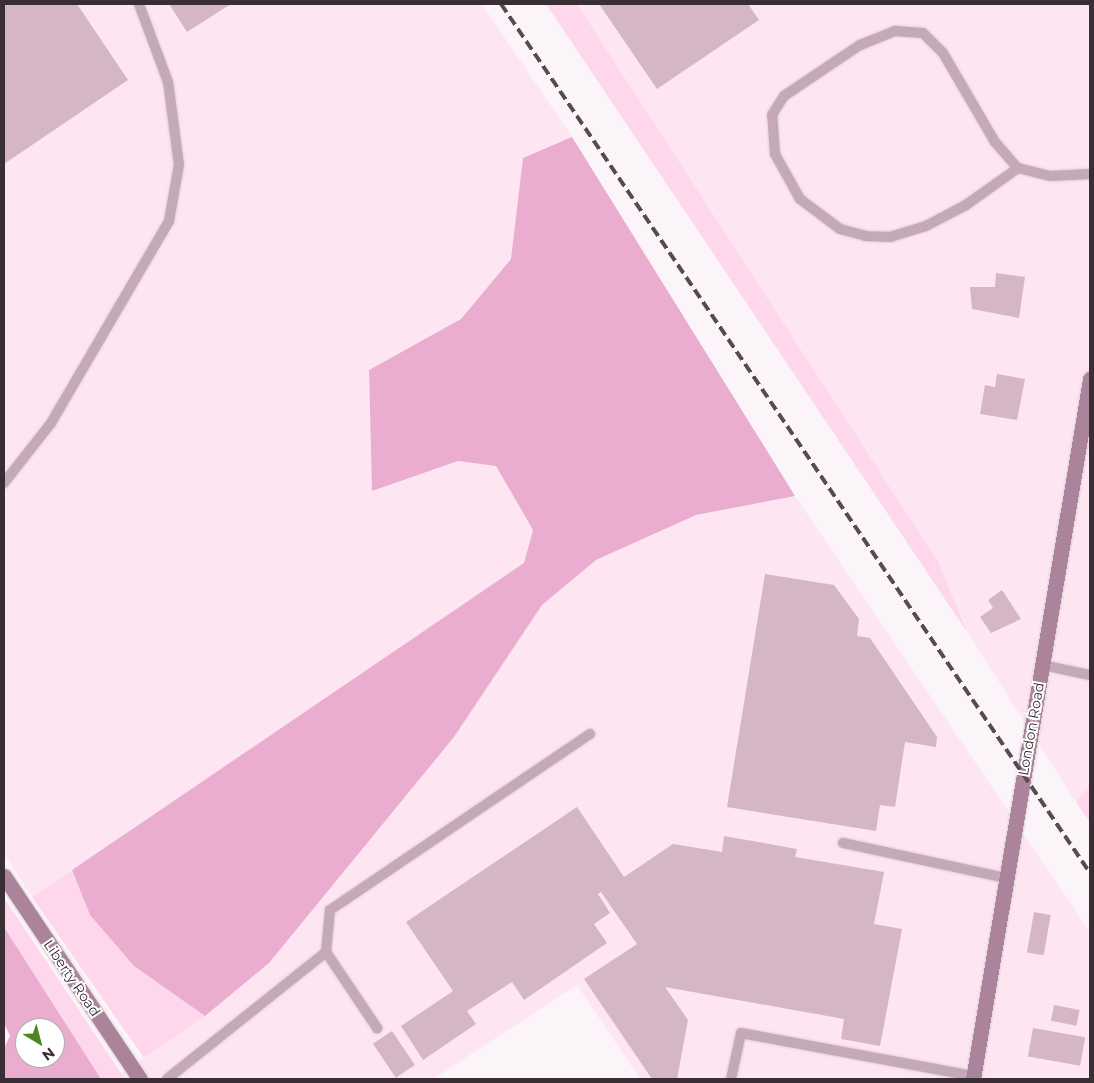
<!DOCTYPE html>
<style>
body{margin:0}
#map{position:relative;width:1094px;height:1083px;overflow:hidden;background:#fbf4f8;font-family:Montserrat,sans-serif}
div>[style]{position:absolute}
.built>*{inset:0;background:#fee5f2}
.green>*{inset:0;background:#fed7ec}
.forest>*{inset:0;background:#eaaccf}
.building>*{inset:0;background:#d5b6c7;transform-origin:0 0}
.roads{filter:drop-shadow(0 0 1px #d8d0d5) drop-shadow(0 0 1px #d8d0d5)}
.lane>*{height:10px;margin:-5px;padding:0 5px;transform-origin:5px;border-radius:5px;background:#c5a9b8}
.secondary>*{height:15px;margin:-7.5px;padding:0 7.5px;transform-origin:7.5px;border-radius:7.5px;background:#ab839a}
.rail>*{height:4px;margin-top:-2px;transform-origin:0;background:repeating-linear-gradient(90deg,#564b51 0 10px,transparent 0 15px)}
span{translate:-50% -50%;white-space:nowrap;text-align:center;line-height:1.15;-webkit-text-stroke:4px #fff;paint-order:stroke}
.street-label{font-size:14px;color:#3a2e35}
.frame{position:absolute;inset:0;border:5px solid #3a2e35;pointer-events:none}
.north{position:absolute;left:15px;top:1018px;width:50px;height:50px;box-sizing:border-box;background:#fff;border:1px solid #b0abae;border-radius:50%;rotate:143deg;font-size:14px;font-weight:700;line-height:20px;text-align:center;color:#3a2e35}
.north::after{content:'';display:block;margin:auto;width:18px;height:22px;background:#4f8620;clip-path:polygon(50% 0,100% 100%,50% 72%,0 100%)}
</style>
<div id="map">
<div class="built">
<div style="clip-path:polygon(4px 4px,482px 4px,572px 137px,523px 158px,511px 259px,461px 319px,369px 370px,372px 491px,458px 461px,496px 466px,533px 530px,524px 563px,32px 897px,4px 854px)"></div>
<div style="clip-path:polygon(577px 4px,1090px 4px,1090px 786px,1076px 802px,967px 632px,939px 563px)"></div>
<div style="clip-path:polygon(795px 496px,1090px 932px,1090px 1079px,640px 1079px,577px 985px,433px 1079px,125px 1079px,121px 1073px,205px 1016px,269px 963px,454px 737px,542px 605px,596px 560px,696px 515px)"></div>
</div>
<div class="green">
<div style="clip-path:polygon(546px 4px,577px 4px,939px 563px,967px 632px)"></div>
<div style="clip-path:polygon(1090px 786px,1090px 823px,1076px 802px)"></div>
<div style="clip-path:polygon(72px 870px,90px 915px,134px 966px,205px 1016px,144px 1058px,32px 897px)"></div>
<div style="clip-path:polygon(4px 898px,125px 1079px,101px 1079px,4px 927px)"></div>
</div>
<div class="forest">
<div style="clip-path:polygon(572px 137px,795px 496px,696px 515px,596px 560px,542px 605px,454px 737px,269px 963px,205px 1016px,134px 966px,90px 915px,72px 870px,524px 563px,533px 530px,496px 466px,458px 461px,372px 491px,369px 370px,461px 319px,511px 259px,523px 158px)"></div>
<div style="clip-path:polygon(evenodd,4px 927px,101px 1079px,4px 1079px,4px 1048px,10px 1036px,4px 1023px,4px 927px,25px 1028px,55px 1028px,55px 1058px,25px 1058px,25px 1028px)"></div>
</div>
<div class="building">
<div style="clip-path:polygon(4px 4px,77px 4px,128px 80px,4px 164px)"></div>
<div style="clip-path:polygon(169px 4px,231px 4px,187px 32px)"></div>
<div style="clip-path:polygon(599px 4px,748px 4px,759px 20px,657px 89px)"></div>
<div style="clip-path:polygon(996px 273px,1025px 277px,1019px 318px,972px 309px,970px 287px,995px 287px)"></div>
<div style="clip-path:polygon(997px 374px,1025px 379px,1017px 420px,980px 414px,985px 385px,995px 387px)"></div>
<div style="clip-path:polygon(765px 574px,834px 585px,859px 619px,857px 636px,870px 638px,937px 737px,936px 747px,905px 742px,895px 807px,880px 805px,876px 831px,727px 807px)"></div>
<div style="clip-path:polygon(1002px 590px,1021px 619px,991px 633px,980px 617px,993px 608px,988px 600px)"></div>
<div style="clip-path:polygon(577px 807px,624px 877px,673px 844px,722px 852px,724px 836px,797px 849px,795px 857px,884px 872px,874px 924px,902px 929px,880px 1046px,841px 1039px,844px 1019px,665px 987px,688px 1020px,677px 1079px,652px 1079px,584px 979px,637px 944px,601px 892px,598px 894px,610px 913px,594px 924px,607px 943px,524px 1000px,512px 982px,467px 1011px,476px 1024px,423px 1060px,401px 1026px,453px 991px,406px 922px)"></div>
<div style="left:1034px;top:912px;width:17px;height:41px;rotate:10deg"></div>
<div style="left:1054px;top:1005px;width:26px;height:16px;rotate:11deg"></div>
<div style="left:1033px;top:1028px;width:53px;height:29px;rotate:10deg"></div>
<div style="left:392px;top:1031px;width:41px;height:23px;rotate:56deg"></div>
</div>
<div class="roads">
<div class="lane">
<div style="left:1018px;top:168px;width:64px;rotate:144.6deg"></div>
<div style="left:966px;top:205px;width:45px;rotate:152.3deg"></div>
<div style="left:926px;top:226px;width:37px;rotate:163deg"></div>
<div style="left:891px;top:237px;width:25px;rotate:-178deg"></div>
<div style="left:866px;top:236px;width:27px;rotate:-165deg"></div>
<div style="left:840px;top:229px;width:50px;rotate:-143.1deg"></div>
<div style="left:800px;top:199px;width:51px;rotate:-119.1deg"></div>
<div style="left:775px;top:154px;width:39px;rotate:-94deg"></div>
<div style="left:772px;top:115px;width:22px;rotate:-58deg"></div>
<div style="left:784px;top:96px;width:92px;rotate:-33.9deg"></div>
<div style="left:860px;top:45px;width:38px;rotate:-22deg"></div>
<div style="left:895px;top:31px;width:28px;rotate:4deg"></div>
<div style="left:923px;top:33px;width:28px;rotate:45deg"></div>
<div style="left:943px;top:53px;width:103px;rotate:59.7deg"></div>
<div style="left:995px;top:142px;width:35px;rotate:49deg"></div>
<div style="left:1018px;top:168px;width:33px;rotate:14deg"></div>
<div style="left:1050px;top:176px;width:40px;rotate:-2.9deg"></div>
<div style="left:4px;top:483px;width:76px;rotate:-51.9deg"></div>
<div style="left:51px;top:423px;width:234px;rotate:-59.7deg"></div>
<div style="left:169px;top:221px;width:57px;rotate:-79.9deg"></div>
<div style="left:179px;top:165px;width:84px;rotate:-97.5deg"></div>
<div style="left:168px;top:82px;width:83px;rotate:-110.4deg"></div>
<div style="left:1042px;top:665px;width:49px;rotate:11.8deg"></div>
<div style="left:843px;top:843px;width:167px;rotate:12.1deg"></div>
<div style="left:326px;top:952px;width:92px;rotate:56.1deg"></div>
<div style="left:167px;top:1079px;width:203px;rotate:-38.6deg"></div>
<div style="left:326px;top:952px;width:42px;rotate:-84.6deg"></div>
<div style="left:330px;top:910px;width:314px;rotate:-34.1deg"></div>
<div style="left:731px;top:1079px;width:47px;rotate:-77.7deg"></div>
<div style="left:741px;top:1033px;width:236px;rotate:10.5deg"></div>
</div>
<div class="secondary">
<div style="left:4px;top:876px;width:244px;rotate:56.2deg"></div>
<div style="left:973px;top:1079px;width:710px;rotate:-80.51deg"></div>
</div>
</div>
<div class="rail">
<div style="left:501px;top:4px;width:1050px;rotate:55.87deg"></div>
</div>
<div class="street-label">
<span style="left:1031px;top:729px;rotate:-80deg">London Road</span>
<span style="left:72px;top:978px;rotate:56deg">Liberty Road</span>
</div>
<div class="frame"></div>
<div class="north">N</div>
</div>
